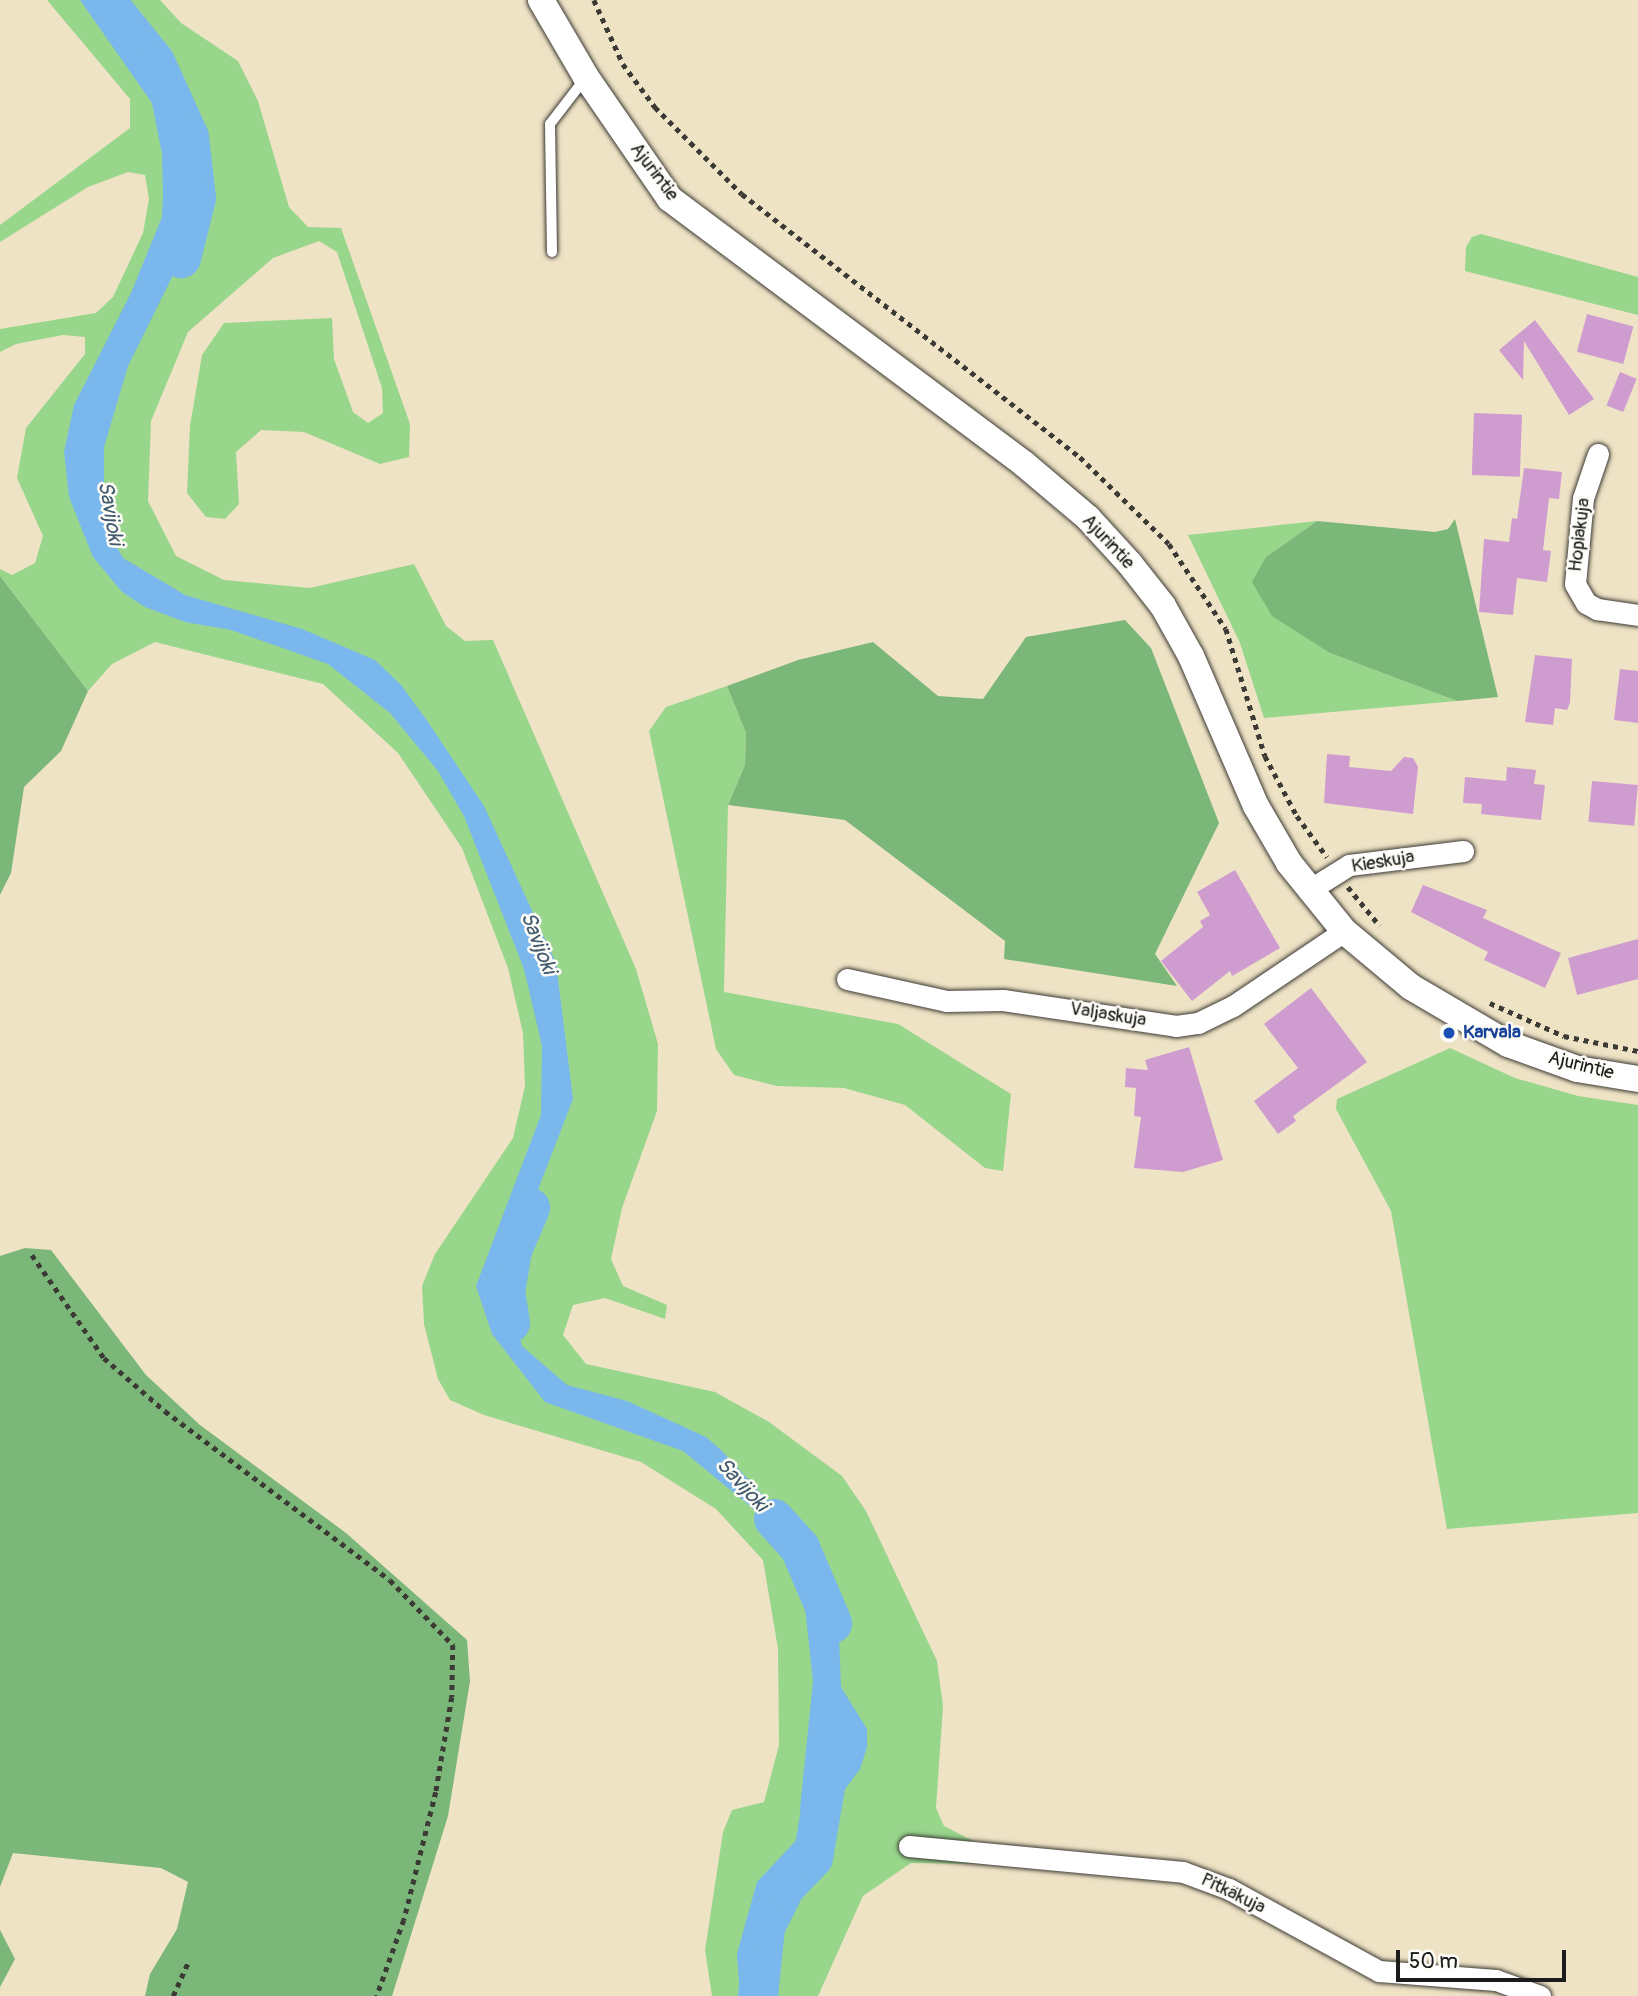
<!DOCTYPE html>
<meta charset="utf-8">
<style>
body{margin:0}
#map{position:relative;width:1638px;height:1996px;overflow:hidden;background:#efe3c5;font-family:Pangolin,sans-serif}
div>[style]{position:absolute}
.green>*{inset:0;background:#98d68c}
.forest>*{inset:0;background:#7ab778}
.water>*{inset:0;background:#79b7ec}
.river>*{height:40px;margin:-20px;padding:0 20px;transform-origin:20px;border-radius:20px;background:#79b7ec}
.building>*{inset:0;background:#cf9cd0;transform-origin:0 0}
.path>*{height:4.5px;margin-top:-2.25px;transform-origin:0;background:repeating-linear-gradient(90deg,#3c3a35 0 5px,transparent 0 10px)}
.roads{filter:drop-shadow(0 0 2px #3c3a35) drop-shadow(0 0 2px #3c3a35)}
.service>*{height:10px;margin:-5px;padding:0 5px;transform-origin:5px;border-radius:5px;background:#fff}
.minor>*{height:21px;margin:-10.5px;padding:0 10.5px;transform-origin:10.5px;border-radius:10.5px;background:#fff}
.tertiary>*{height:26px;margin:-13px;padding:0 13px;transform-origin:13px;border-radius:13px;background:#fff}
.dots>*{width:19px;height:19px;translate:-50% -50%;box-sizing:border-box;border:4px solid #fdfcf7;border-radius:50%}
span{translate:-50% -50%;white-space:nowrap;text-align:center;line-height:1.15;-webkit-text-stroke:5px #fdfcf7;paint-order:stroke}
.street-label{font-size:19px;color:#1c1c1c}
.transit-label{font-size:19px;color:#164399;font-weight:700}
.left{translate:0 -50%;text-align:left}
.water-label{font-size:21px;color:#415a6f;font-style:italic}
.scale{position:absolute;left:1396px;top:1950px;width:170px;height:32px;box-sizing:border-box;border:4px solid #1c1c1c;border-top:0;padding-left:9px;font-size:21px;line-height:24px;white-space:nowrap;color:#1c1c1c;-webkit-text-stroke:5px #fdfcf7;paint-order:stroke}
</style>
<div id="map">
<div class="green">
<div style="clip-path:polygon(47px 0,160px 0,181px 23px,238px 61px,258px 101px,289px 207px,308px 227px,341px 228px,410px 424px,409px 457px,380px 464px,304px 432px,261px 430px,236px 452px,239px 504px,225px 519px,206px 517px,187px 493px,190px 426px,202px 355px,224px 323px,332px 318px,334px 359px,353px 412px,368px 423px,383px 413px,382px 388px,337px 252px,319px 241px,273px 258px,188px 332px,151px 421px,148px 501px,176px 556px,224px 580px,310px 588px,414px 564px,446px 626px,465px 641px,493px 640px,636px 969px,658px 1044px,657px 1111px,622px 1208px,611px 1259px,623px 1286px,667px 1305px,665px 1319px,605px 1298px,573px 1305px,563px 1335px,586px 1364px,715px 1392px,769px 1422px,842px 1476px,866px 1511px,937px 1661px,943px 1706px,936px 1808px,944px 1826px,981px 1845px,982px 1864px,911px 1863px,863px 1896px,818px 1996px,712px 1996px,705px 1950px,723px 1832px,732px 1810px,764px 1802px,779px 1745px,778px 1649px,763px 1560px,716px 1509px,641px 1462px,484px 1415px,450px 1400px,438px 1379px,424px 1324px,422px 1286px,435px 1254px,513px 1138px,525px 1086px,523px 1033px,508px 968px,462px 848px,398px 753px,323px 684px,155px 642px,112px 664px,88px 691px,0 576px,0 569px,12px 575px,35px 563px,43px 536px,17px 478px,26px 428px,85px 354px,85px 337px,63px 335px,16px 344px,0 352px,0 329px,96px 313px,113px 297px,143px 233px,149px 199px,145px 175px,128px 172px,88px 187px,0 242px,0 225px,130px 128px,130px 99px)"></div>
<div style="clip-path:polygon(1481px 234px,1638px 277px,1638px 315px,1465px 271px,1466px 247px,1472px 237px)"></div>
<div style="clip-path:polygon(1317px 521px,1266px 557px,1330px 653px,1457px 701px,1264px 718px,1240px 643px,1188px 535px)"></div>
<div style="clip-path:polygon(727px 686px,746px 733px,745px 765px,728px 805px,724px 992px,898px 1024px,1011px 1094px,1003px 1171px,985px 1168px,905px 1105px,844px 1088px,777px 1086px,734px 1075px,716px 1049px,649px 731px,666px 707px)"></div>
<div style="clip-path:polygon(1450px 1048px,1515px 1078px,1578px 1096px,1638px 1105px,1638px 1513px,1447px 1529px,1391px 1211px,1336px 1109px,1337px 1099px)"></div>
</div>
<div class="forest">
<div style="clip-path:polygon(1455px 519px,1498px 697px,1457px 701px,1330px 653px,1272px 616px,1252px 582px,1266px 557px,1317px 521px,1435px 532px,1448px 529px)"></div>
<div style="clip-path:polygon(0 576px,88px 691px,61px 751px,24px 787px,11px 873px,0 895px)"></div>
<div style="clip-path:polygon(1125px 620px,1151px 648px,1219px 823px,1155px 954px,1177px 986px,1004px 959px,1005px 941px,845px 820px,728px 805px,745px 765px,746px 733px,727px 686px,798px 660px,873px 642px,938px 696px,983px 699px,1026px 637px)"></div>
<div style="clip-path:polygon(25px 1248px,51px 1250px,146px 1375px,200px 1425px,346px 1533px,467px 1640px,470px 1681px,448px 1816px,392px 1996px,145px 1996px,150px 1974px,177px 1929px,188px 1882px,161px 1868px,13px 1853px,0 1887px,0 1256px)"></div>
<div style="clip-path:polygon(0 1930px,15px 1959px,0 1987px)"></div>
</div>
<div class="water">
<div style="clip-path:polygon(80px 0,113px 0,159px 53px,181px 103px,193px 169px,194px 208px,181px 259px,128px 366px,104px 447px,104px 500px,114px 542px,123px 558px,185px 595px,302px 629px,375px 660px,401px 685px,428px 722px,484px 806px,556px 963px,573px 1099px,510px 1262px,507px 1291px,522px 1346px,567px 1385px,627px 1401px,706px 1437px,720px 1449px,798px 1533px,807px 1551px,806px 1564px,848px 1633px,839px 1636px,841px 1687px,867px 1729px,867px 1747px,860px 1769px,819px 1824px,803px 1866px,773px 1920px,763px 1996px,740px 1996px,737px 1954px,757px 1882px,803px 1833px,800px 1808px,813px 1682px,805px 1607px,770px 1527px,751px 1507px,683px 1451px,545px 1402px,492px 1334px,476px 1286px,541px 1115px,542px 1046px,524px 969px,464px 816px,438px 771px,390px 713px,328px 664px,231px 630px,185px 622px,145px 607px,122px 592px,93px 557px,69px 497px,64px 452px,74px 405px,131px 293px,162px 217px,163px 196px,162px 154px,152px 103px)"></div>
</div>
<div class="river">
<div style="left:105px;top:0;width:80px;rotate:51.1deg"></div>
<div style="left:155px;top:62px;width:82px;rotate:65.6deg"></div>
<div style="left:189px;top:137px;width:61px;rotate:83.5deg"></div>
<div style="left:196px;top:198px;width:62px;rotate:104deg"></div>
<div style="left:510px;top:1323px;width:31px;rotate:-99deg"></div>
<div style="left:505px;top:1292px;width:43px;rotate:-80.5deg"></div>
<div style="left:512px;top:1250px;width:46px;rotate:-66.8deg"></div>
<div style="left:774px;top:1519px;width:39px;rotate:48deg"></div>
<div style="left:800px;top:1548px;width:82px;rotate:66.9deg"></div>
<div style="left:758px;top:1996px;width:69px;rotate:-84.2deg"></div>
<div style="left:765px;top:1927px;width:45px;rotate:-63.4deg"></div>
<div style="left:785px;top:1887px;width:40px;rotate:-46deg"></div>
<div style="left:813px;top:1858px;width:90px;rotate:-80.4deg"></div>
</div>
<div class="building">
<div style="left:1587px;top:314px;width:48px;height:39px;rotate:15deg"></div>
<div style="clip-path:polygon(1535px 320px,1594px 399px,1569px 415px,1524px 341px,1523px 380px,1499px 350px)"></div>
<div style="left:1620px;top:372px;width:18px;height:36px;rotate:22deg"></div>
<div style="left:1474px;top:413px;width:48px;height:62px;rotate:2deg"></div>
<div style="clip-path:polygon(1524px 468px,1562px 472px,1559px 499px,1549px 498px,1543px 550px,1551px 551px,1547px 582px,1517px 578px,1513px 615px,1479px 612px,1484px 539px,1509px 542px,1512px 518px,1517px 519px)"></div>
<div style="clip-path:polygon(1535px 655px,1572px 659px,1570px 703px,1567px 710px,1555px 708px,1553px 725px,1525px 722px)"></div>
<div style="clip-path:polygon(1620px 669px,1638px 671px,1638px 723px,1614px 720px)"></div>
<div style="clip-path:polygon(1327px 754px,1350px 756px,1349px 767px,1391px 771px,1404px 757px,1413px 758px,1418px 767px,1413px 814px,1324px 803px)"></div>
<div style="clip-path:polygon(1507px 767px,1536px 770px,1534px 784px,1545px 785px,1541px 820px,1481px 814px,1482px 804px,1463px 803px,1465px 777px,1506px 781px)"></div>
<div style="left:1592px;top:781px;width:46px;height:41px;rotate:5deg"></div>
<div style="clip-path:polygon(1235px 870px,1280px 948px,1232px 976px,1230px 971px,1192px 1001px,1161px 961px,1203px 927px,1200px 921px,1210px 915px,1197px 892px)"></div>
<div style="clip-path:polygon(1423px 885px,1487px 910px,1483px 918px,1561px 953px,1545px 988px,1484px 960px,1488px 952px,1411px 912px)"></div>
<div style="clip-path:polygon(1638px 939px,1638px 979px,1577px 995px,1568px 958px)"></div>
<div style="clip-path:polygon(1311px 988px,1367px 1062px,1293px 1116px,1296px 1121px,1278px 1134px,1254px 1101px,1298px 1068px,1264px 1024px)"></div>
<div style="clip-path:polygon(1189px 1047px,1223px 1160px,1183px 1172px,1134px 1168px,1141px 1117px,1134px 1116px,1136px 1088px,1125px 1087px,1126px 1068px,1148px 1070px,1145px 1060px)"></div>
</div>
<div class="path">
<div style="left:594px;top:0;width:70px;rotate:65.6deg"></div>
<div style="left:623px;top:64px;width:54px;rotate:53.3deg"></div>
<div style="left:655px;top:107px;width:123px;rotate:45deg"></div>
<div style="left:742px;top:194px;width:428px;rotate:37.9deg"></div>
<div style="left:1080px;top:457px;width:124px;rotate:44.3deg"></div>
<div style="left:1169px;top:544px;width:102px;rotate:56.2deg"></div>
<div style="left:1226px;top:629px;width:133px;rotate:72.9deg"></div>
<div style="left:1265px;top:756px;width:68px;rotate:61.9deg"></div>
<div style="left:1297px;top:816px;width:51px;rotate:53.8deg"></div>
<div style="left:1348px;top:887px;width:50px;rotate:50.6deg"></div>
<div style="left:1490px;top:1003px;width:81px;rotate:24deg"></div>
<div style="left:1564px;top:1036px;width:76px;rotate:11.5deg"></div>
<div style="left:32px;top:1255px;width:126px;rotate:55deg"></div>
<div style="left:104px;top:1358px;width:81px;rotate:41deg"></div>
<div style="left:165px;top:1411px;width:281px;rotate:36.9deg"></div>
<div style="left:390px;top:1580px;width:91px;rotate:45.9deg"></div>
<div style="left:453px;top:1645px;width:52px;rotate:91.1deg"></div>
<div style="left:452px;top:1697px;width:96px;rotate:99.6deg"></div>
<div style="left:436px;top:1792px;width:132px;rotate:104deg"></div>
<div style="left:404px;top:1920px;width:81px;rotate:109.6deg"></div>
<div style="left:173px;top:1996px;width:36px;rotate:-66deg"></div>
</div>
<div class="roads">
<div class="service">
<div style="left:552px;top:252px;width:128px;rotate:-90.9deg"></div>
<div style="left:550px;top:124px;width:59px;rotate:-52.5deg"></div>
</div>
<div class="minor">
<div style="left:1598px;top:454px;width:46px;rotate:108.8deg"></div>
<div style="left:1583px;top:498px;width:86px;rotate:95.3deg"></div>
<div style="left:1575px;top:584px;width:22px;rotate:60deg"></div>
<div style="left:1586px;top:603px;width:13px;rotate:29deg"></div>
<div style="left:1597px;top:609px;width:41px;rotate:8.3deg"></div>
<div style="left:1309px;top:890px;width:47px;rotate:-32deg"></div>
<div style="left:1349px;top:865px;width:115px;rotate:-7deg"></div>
<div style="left:847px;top:979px;width:101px;rotate:12.5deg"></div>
<div style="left:946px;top:1001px;width:57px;rotate:-1deg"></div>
<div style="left:1003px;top:1000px;width:175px;rotate:8.5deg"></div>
<div style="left:1176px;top:1026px;width:22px;rotate:-8deg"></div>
<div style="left:1198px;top:1023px;width:39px;rotate:-26deg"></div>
<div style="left:1233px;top:1006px;width:134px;rotate:-34deg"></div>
<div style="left:909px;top:1846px;width:275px;rotate:5.4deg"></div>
<div style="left:1183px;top:1872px;width:49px;rotate:20.3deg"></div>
<div style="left:1229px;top:1889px;width:171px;rotate:28.7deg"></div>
<div style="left:1379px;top:1971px;width:117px;rotate:4.4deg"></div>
<div style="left:1496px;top:1980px;width:47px;rotate:20deg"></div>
</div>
<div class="tertiary">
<div style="left:541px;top:0;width:89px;rotate:59.7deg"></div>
<div style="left:586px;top:77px;width:148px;rotate:55.5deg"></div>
<div style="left:670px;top:199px;width:441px;rotate:36.8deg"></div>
<div style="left:1023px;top:463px;width:85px;rotate:40.2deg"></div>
<div style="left:1088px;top:518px;width:62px;rotate:47.6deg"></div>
<div style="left:1130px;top:564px;width:53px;rotate:51.8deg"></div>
<div style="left:1163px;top:606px;width:57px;rotate:60.8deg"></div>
<div style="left:1191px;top:656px;width:163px;rotate:66.6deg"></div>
<div style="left:1256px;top:806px;width:66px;rotate:59.9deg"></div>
<div style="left:1289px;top:863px;width:87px;rotate:51deg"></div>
<div style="left:1344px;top:931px;width:87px;rotate:39.9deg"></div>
<div style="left:1411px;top:987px;width:113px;rotate:30.4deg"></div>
<div style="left:1508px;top:1044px;width:73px;rotate:19.9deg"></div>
<div style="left:1577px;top:1069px;width:62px;rotate:9.3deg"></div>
</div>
</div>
<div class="dots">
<div style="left:1449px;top:1033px;background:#1a4fb4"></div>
</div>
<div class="street-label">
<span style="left:654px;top:172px;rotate:53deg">Ajurintie</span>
<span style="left:1580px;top:535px;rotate:-83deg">Hopiakuja</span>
<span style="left:1108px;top:542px;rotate:47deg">Ajurintie</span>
<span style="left:1383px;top:862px;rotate:-9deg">Kieskuja</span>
<span style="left:1108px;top:1015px;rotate:9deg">Valjaskuja</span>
<span style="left:1581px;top:1066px;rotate:14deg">Ajurintie</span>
<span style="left:1233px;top:1894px;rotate:26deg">Pitkäkuja</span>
</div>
<div class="transit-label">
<span class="left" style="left:1463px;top:1033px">Karvala</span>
</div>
<div class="water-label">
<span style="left:110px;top:513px;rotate:80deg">Savijoki</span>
<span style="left:538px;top:943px;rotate:69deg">Savijoki</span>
<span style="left:742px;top:1485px;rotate:47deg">Savijoki</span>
</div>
<div class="scale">50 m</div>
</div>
